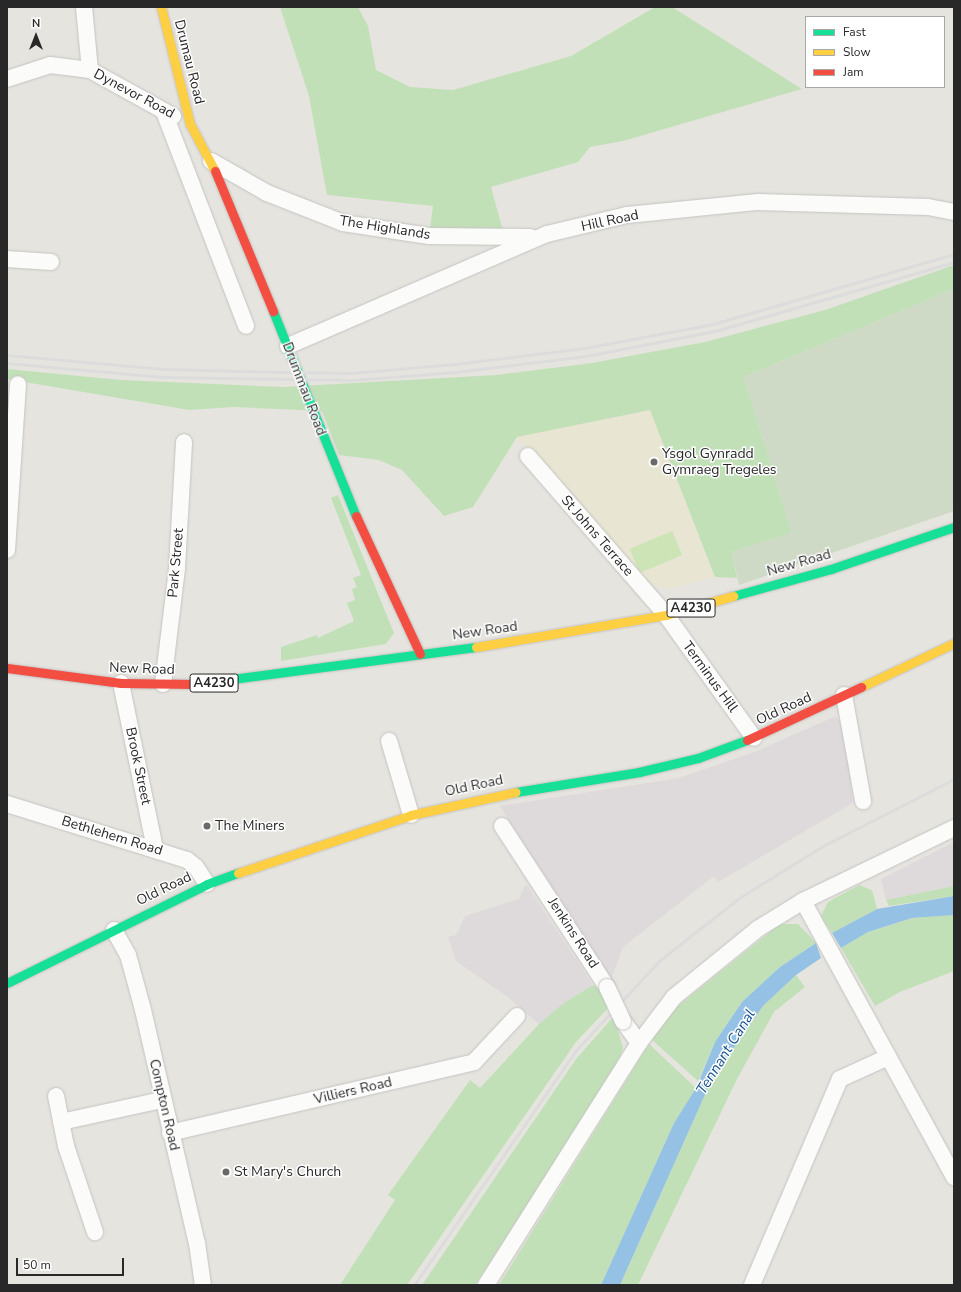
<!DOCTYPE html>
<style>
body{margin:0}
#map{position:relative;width:961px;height:1292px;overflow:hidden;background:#e6e4de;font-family:"Nunito Sans",sans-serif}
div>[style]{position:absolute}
.industrial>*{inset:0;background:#dedadc}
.education>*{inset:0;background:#e8e5d3}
.green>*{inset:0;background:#c2e0b8}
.cemetery>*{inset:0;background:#cfdac6}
.pitch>*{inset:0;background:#cce4b6;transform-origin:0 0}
.water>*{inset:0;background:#95c2e4}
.roads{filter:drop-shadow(0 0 1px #c4c3c3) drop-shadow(0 0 1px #c4c3c3)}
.street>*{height:16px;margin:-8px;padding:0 8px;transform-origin:8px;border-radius:8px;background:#fbfbfa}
.fast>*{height:9px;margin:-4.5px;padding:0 4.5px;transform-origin:4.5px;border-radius:4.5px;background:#16e098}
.slow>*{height:9px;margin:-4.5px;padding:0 4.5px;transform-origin:4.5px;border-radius:4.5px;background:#ffcf43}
.jam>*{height:9px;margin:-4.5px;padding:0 4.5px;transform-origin:4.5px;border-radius:4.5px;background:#f24e42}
.rail>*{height:3px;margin:-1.5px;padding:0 1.5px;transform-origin:1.5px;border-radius:1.5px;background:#dddcdd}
.bridges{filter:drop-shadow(0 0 1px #c4c3c3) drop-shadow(0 0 1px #c4c3c3)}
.street-bridge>*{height:16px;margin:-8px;padding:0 8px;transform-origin:8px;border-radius:8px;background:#fbfbfa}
.dots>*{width:11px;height:11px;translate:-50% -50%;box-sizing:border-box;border:2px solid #fff;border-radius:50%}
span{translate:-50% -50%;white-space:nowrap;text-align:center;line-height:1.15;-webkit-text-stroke:3px #fff;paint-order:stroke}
.shield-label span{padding:1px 3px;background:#fff;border:1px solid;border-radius:3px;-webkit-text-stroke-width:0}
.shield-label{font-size:13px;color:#282828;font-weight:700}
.street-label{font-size:14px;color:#282828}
.poi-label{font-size:14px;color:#282828}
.left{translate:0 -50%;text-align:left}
.water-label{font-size:15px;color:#15518e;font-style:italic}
.frame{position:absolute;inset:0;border:8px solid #282828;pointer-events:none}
.legend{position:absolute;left:805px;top:16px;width:140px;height:72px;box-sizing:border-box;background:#fff;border:1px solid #a9a9a9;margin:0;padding:5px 7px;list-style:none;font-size:12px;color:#282828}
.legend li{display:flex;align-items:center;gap:8px;height:20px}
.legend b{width:20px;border:1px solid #a9a9a9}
.north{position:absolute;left:16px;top:16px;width:40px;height:40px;-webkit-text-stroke:3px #fff;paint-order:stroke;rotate:0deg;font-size:11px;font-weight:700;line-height:16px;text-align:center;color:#282828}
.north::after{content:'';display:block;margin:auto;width:14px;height:18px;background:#282828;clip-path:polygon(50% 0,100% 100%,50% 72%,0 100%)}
.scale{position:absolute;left:16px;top:1258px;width:108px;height:18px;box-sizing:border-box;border:2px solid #282828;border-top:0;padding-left:5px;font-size:12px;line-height:14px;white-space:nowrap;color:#282828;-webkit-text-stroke:3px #fff;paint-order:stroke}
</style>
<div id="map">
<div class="industrial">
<div style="clip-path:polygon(836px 716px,845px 731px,853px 803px,718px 882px,714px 876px,623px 947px,610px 982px,500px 806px,679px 778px,757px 751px)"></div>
<div style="clip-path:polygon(954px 842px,954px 886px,886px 900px,881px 879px)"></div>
<div style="clip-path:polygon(526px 884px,593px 985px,561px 1005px,539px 1024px,509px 998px,456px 961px,448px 937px,456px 935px,465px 916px,519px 899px)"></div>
</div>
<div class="education">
<div style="clip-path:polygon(650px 410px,732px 552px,737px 578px,715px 577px,669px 589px,644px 583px,516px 437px)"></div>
</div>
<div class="green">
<div style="clip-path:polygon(280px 7px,358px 7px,368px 26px,376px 70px,410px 87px,453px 90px,571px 56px,655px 7px,672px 7px,802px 89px,623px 141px,590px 147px,578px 162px,491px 187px,505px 238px,429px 236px,433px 206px,327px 195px,309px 96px)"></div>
<div style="clip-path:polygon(954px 265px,954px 289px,744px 377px,792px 533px,732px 552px,737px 578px,715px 577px,650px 410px,517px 437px,473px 507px,444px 516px,402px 470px,379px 460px,339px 455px,322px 411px,234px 407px,189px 410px,7px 379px,7px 369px,121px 380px,283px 387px,496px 375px,592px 363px,705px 342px,825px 310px)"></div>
<div style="clip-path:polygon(338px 495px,394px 633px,386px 644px,281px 661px,281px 647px,317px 635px,318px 638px,354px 621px,347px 603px,355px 600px,352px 589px,357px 587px,353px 578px,361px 575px,331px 498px)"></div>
<div style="clip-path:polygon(859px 885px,872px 890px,877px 909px,832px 933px,821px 916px,828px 902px)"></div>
<div style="clip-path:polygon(954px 886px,954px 896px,889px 906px,886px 900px)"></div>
<div style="clip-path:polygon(954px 915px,954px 971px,900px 992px,875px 1006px,841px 948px,868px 932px,912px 918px)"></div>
<div style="clip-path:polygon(780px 924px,798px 924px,816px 943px,780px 967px,742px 1002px,715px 1042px,698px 1081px,652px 1040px,673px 1010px)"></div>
<div style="clip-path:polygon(796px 975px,805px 987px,774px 1012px,737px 1079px,638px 1285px,620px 1285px,712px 1079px,763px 1006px)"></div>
<div style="clip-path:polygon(593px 985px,601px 990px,609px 1007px,576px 1042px,407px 1285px,340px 1285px,395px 1200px,388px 1195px,470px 1080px,480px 1088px,539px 1024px,561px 1005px)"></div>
<div style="clip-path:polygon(614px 1016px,623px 1048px,616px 1069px,475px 1285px,422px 1285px,576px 1059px)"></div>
<div style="clip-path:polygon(649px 1044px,696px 1088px,674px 1123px,601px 1285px,499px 1285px)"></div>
</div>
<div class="cemetery">
<div style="clip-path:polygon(954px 289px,954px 511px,739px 585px,732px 552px,792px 533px,744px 377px)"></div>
</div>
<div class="pitch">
<div style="left:672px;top:531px;width:26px;height:46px;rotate:67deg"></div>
</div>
<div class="water">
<div style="clip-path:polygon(954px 896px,954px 915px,912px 918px,868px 932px,841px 948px,832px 933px,877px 909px)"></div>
<div style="clip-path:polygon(816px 943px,821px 958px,796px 975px,763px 1006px,712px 1079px,620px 1285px,601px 1285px,674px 1123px,696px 1088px,715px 1042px,742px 1002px,780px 967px)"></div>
</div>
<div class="roads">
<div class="street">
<div style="left:84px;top:7px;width:63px;rotate:84.6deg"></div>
<div style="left:7px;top:79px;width:45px;rotate:-18deg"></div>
<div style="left:50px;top:65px;width:40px;rotate:7.1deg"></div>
<div style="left:90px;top:70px;width:95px;rotate:29deg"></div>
<div style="left:164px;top:112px;width:229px;rotate:69deg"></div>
<div style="left:211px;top:161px;width:64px;rotate:29.7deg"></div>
<div style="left:267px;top:193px;width:82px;rotate:21.5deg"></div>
<div style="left:343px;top:223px;width:87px;rotate:8.6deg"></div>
<div style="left:429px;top:236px;width:101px;rotate:0.6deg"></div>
<div style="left:7px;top:259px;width:44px;rotate:3.9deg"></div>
<div style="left:288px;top:346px;width:282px;rotate:-23.4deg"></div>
<div style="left:547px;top:234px;width:82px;rotate:-13.4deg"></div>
<div style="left:627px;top:215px;width:132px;rotate:-5.7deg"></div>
<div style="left:758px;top:202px;width:170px;rotate:1.7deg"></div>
<div style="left:928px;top:207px;width:26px;rotate:11deg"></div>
<div style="left:528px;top:456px;width:211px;rotate:49deg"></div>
<div style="left:666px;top:615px;width:151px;rotate:54.4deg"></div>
<div style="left:7px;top:550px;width:166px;rotate:-86.2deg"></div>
<div style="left:121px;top:683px;width:169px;rotate:78.4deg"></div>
<div style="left:163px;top:684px;width:117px;rotate:-83.1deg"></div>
<div style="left:177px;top:568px;width:126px;rotate:-86.8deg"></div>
<div style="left:844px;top:695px;width:108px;rotate:79.8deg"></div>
<div style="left:389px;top:741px;width:77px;rotate:73.4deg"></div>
<div style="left:7px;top:804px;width:189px;rotate:17.3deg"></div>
<div style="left:187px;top:860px;width:11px;rotate:38deg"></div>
<div style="left:196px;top:867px;width:20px;rotate:57deg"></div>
<div style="left:502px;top:826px;width:192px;rotate:56.9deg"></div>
<div style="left:803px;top:901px;width:315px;rotate:61.3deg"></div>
<div style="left:114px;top:930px;width:29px;rotate:61deg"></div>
<div style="left:128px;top:955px;width:57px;rotate:74.7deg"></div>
<div style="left:143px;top:1010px;width:239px;rotate:77deg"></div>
<div style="left:197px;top:1243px;width:42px;rotate:81.9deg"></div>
<div style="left:623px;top:1021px;width:27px;rotate:54deg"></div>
<div style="left:56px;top:1096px;width:51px;rotate:78.7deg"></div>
<div style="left:66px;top:1146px;width:91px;rotate:71.4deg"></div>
<div style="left:61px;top:1122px;width:103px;rotate:-12.3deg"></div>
<div style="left:170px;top:1133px;width:312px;rotate:-13.1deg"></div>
<div style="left:474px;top:1062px;width:63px;rotate:-46.9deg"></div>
<div style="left:486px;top:1285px;width:286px;rotate:-57.7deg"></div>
<div style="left:639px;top:1043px;width:58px;rotate:-52.7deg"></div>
<div style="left:674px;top:997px;width:109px;rotate:-39.1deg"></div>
<div style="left:759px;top:928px;width:52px;rotate:-31.5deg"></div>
<div style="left:803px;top:901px;width:168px;rotate:-25.8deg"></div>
<div style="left:752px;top:1285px;width:224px;rotate:-66.9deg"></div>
<div style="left:840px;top:1079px;width:53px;rotate:-24.6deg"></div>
</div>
<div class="fast">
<div style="left:273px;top:311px;width:221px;rotate:68deg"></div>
<div style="left:733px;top:596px;width:102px;rotate:-15.4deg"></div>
<div style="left:831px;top:569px;width:130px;rotate:-18.9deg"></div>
<div style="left:194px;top:684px;width:284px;rotate:-7.5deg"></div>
<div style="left:516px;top:792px;width:125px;rotate:-9.2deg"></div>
<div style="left:639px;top:772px;width:61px;rotate:-13.3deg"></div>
<div style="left:698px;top:758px;width:52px;rotate:-20.2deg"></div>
<div style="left:7px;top:983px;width:223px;rotate:-26.3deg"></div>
<div style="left:207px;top:884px;width:33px;rotate:-20deg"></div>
</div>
<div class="slow">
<div style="left:161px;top:7px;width:121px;rotate:76.1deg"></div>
<div style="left:190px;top:124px;width:53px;rotate:62deg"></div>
<div style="left:476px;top:647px;width:193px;rotate:-9.6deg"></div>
<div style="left:666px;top:615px;width:70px;rotate:-15.8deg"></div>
<div style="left:861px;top:687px;width:103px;rotate:-25.3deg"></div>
<div style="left:238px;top:873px;width:182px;rotate:-18.5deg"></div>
<div style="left:411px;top:815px;width:107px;rotate:-12.4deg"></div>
</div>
<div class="jam">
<div style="left:215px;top:171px;width:152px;rotate:67.5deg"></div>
<div style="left:356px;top:516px;width:152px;rotate:65.1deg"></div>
<div style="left:7px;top:668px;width:115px;rotate:7.5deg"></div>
<div style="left:121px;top:683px;width:73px;rotate:0.8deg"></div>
<div style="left:747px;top:740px;width:126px;rotate:-24.9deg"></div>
</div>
</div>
<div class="rail">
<div style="left:7px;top:355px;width:157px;rotate:5.1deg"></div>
<div style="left:163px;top:369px;width:119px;rotate:1.4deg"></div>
<div style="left:282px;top:372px;width:70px;rotate:0.8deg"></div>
<div style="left:352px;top:373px;width:103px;rotate:-5deg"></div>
<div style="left:455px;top:364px;width:131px;rotate:-7deg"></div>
<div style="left:585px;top:348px;width:130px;rotate:-10.6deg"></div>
<div style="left:713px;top:324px;width:251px;rotate:-16.2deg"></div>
<div style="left:7px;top:363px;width:157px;rotate:5.1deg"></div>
<div style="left:163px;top:377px;width:189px;rotate:0.9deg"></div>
<div style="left:352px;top:380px;width:104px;rotate:-4.4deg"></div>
<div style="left:456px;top:372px;width:131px;rotate:-7deg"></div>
<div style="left:586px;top:356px;width:131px;rotate:-11deg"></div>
<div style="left:715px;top:331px;width:249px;rotate:-16.1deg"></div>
<div style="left:414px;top:1285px;width:287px;rotate:-55.4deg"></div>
<div style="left:577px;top:1049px;width:120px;rotate:-47deg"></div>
<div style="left:659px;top:961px;width:102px;rotate:-38.2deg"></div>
<div style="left:739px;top:898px;width:99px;rotate:-31.8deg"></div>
<div style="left:823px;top:846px;width:147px;rotate:-27.1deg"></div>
</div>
<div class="bridges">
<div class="street-bridge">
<div style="left:607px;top:987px;width:38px;rotate:65deg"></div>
</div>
</div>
<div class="dots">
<div style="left:654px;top:462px;background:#6a6a68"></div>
<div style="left:207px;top:826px;background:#6a6a68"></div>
<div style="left:226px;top:1172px;background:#6a6a68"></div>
</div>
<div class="shield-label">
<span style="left:691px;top:608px">A4230</span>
<span style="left:214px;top:683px">A4230</span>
</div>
<div class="street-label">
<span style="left:189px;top:62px;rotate:76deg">Drumau Road</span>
<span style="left:134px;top:94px;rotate:28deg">Dynevor Road</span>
<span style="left:610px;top:221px;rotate:-12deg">Hill Road</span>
<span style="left:385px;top:228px;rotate:9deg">The Highlands</span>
<span style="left:304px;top:389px;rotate:69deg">Drummau Road</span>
<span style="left:597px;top:536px;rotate:49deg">St Johns Terrace</span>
<span style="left:176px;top:563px;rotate:-85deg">Park Street</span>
<span style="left:799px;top:563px;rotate:-16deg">New Road</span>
<span style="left:485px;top:631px;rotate:-8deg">New Road</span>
<span style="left:142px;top:669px;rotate:2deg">New Road</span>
<span style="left:710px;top:677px;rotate:54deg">Terminus Hill</span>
<span style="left:784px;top:709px;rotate:-25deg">Old Road</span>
<span style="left:138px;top:766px;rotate:78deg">Brook Street</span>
<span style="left:474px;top:786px;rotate:-12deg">Old Road</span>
<span style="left:112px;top:836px;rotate:17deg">Bethlehem Road</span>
<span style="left:164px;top:889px;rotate:-26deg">Old Road</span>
<span style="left:573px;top:933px;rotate:57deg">Jenkins Road</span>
<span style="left:353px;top:1091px;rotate:-13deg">Villiers Road</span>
<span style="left:164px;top:1105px;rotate:77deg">Compton Road</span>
</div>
<div class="poi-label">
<span class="left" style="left:662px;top:462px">Ysgol Gynradd<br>Gymraeg Tregeles</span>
<span class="left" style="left:215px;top:826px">The Miners</span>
<span class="left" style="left:234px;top:1172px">St Mary's Church</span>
</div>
<div class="water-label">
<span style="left:726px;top:1052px;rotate:-58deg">Tennant Canal</span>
</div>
<div class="frame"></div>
<ul class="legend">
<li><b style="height:5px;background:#16e098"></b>Fast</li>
<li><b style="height:5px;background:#ffcf43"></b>Slow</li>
<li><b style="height:5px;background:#f24e42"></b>Jam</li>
</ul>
<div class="north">N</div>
<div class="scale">50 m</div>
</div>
